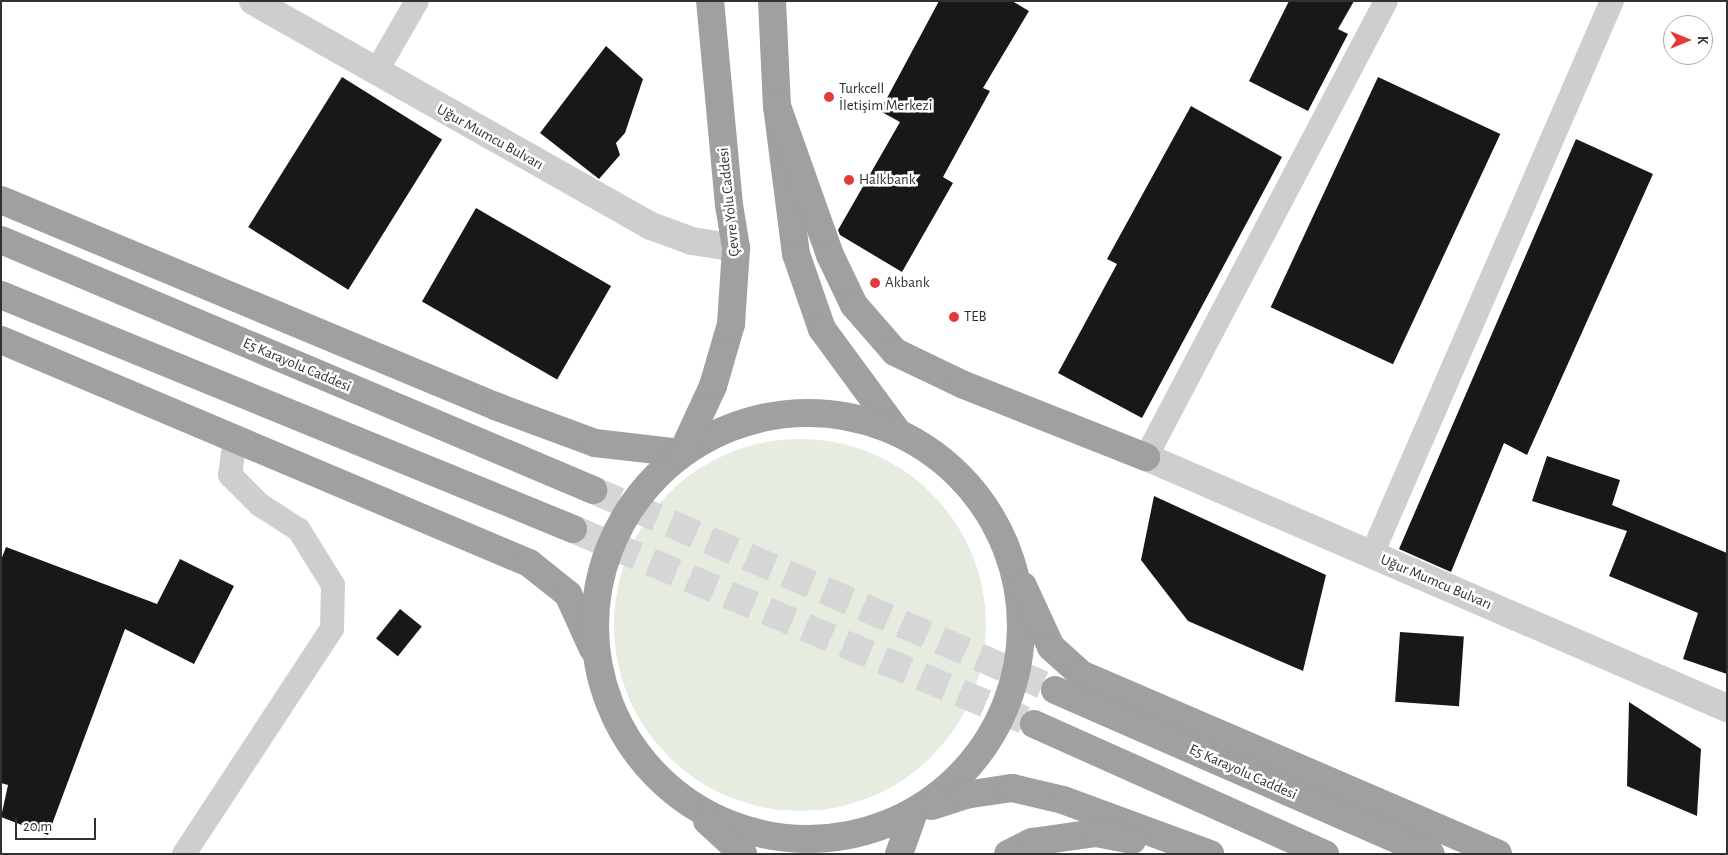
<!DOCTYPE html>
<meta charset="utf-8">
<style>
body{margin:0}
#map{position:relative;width:1728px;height:855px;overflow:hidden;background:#fff;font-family:"Alegreya Sans",sans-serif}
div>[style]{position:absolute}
.green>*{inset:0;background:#e6ede0}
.round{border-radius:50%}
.building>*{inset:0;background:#181818;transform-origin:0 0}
.trunk-tunnel>*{height:28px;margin-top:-14px;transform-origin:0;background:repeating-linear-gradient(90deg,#d6d6d6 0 28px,transparent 0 42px)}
.minor>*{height:24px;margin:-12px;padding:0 12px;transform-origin:12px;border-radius:12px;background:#cecece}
.tertiary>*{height:28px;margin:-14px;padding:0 14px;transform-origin:14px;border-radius:14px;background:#cecece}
.trunk>*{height:28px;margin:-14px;padding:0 14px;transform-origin:14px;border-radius:14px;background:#a0a0a0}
.trunk>.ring{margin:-14px;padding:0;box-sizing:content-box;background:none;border:28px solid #a0a0a0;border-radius:50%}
.dots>*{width:14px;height:14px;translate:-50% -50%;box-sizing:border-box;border:2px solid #fff;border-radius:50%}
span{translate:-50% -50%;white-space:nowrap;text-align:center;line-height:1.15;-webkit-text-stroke:5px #fff;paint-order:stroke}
.poi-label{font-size:15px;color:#313131}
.left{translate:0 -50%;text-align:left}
.street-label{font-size:15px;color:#313131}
.frame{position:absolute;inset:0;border:2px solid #313131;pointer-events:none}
.north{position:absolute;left:1663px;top:15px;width:50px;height:50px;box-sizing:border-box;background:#fff;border:1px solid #adadad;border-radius:50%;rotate:90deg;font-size:14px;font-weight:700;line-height:20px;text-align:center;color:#313131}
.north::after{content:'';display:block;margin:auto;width:18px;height:22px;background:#e13b3a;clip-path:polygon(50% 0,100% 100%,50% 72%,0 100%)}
.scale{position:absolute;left:15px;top:818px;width:81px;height:22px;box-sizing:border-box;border:2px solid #313131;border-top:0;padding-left:6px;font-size:15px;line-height:18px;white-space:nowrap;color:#313131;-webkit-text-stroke:4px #fff;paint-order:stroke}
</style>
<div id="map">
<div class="green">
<div class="round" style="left:614px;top:439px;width:372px;height:372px"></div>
</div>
<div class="building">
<div style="clip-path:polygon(939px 1px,1012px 1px,1029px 11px,983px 88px,990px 91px,943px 177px,953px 183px,902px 272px,840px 235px,838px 230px,900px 122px,880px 111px)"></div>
<div style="clip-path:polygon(1289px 1px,1354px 1px,1338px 29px,1348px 34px,1308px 111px,1249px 81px)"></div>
<div style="clip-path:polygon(606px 46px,643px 79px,625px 133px,616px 143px,620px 155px,599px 179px,540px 133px)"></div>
<div style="left:342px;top:77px;width:118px;height:177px;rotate:32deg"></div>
<div style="left:1378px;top:77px;width:135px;height:254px;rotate:25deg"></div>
<div style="clip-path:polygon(1191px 106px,1282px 157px,1142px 418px,1058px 373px,1117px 264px,1107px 259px)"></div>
<div style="clip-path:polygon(1576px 139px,1653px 174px,1527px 455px,1504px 443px,1451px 572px,1399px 549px)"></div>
<div style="left:476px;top:208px;width:156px;height:108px;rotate:30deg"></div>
<div style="clip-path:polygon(1547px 456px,1620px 480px,1612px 505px,1727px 553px,1727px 674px,1683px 659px,1698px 613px,1609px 576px,1627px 531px,1532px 501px)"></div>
<div style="clip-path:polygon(1154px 496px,1326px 575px,1303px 671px,1188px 621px,1141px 560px)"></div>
<div style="clip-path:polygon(6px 547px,157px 604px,180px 559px,234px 586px,194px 664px,125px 629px,48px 835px,1px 817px,8px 785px,1px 783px,1px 560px)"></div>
<div style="left:400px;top:609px;width:28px;height:38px;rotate:39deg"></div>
<div style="left:1400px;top:632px;width:64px;height:70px;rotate:4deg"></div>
<div style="clip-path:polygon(1629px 702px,1701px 749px,1697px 816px,1627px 786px)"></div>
</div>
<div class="trunk-tunnel">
<div style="left:593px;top:490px;width:503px;rotate:23.41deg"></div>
<div style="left:573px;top:529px;width:501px;rotate:22.93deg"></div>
</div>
<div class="minor">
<div style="left:376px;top:72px;width:82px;rotate:-60deg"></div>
<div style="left:1146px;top:457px;width:515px;rotate:-62.24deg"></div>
<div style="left:1372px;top:554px;width:603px;rotate:-66.54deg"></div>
<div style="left:184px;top:854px;width:269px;rotate:-56.7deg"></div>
<div style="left:332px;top:629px;width:44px;rotate:-88.7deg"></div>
<div style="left:333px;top:585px;width:65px;rotate:-121.7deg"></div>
<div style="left:299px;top:530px;width:46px;rotate:-147.3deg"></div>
<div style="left:260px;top:505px;width:42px;rotate:-135deg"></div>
<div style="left:230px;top:475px;width:36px;rotate:-82deg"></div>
</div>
<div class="tertiary">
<div style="left:253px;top:1px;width:457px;rotate:29.5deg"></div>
<div style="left:651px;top:226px;width:44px;rotate:20.1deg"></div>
<div style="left:692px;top:241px;width:45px;rotate:9deg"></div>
<div style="left:1146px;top:457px;width:633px;rotate:23.37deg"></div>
</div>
<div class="trunk">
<div style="left:772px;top:1px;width:105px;rotate:87.3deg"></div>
<div style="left:777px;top:106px;width:149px;rotate:82.7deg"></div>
<div style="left:796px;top:254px;width:79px;rotate:70.9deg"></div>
<div style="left:822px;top:329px;width:127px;rotate:53.7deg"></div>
<div style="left:777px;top:106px;width:158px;rotate:70.4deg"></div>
<div style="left:830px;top:255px;width:55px;rotate:64.4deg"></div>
<div style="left:854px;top:305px;width:62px;rotate:48.9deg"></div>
<div style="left:895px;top:352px;width:76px;rotate:25.6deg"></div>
<div style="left:964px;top:385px;width:196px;rotate:21.6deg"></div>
<div style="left:1px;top:200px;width:535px;rotate:22.64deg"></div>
<div style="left:495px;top:406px;width:107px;rotate:20.3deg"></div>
<div style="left:595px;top:443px;width:88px;rotate:6.6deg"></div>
<div style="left:1px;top:240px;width:643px;rotate:22.89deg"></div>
<div style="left:1px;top:295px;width:618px;rotate:22.25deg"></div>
<div style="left:1px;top:340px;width:573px;rotate:22.9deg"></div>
<div style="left:529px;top:563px;width:50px;rotate:38.5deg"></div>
<div style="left:568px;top:594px;width:60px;rotate:65.6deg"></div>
<div class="ring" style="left:595px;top:413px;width:398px;height:398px"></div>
<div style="left:682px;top:453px;width:74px;rotate:-65.2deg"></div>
<div style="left:713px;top:386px;width:65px;rotate:-73.8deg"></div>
<div style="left:731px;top:324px;width:76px;rotate:-86.2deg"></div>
<div style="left:736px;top:248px;width:44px;rotate:-99.2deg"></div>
<div style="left:729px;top:205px;width:205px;rotate:-95.3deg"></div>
<div style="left:1023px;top:586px;width:67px;rotate:65.3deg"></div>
<div style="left:1051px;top:647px;width:40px;rotate:42deg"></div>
<div style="left:1081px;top:674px;width:454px;rotate:23.3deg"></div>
<div style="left:1055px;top:690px;width:410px;rotate:23.6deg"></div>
<div style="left:1034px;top:724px;width:319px;rotate:24.1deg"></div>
<div style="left:932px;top:806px;width:35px;rotate:-18deg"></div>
<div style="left:965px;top:795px;width:48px;rotate:-8.5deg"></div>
<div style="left:1012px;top:788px;width:52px;rotate:13.2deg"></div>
<div style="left:1063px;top:800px;width:157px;rotate:20.2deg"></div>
<div style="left:707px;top:821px;width:49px;rotate:42.5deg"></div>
<div style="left:899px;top:854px;width:45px;rotate:-70.3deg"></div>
<div style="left:1008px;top:854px;width:27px;rotate:-27deg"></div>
<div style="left:1032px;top:842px;width:65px;rotate:-8deg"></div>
<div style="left:1096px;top:833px;width:37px;rotate:11deg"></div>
</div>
<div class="dots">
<div style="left:829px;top:97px;background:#e13b3a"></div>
<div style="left:849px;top:180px;background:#e13b3a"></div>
<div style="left:875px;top:283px;background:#e13b3a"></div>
<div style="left:954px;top:317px;background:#e13b3a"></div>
</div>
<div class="poi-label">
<span class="left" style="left:839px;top:97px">Turkcell<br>İletişim Merkezi</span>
<span class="left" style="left:859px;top:180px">Halkbank</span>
<span class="left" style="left:885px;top:283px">Akbank</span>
<span class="left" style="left:964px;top:317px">TEB</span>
</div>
<div class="street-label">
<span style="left:490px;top:137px;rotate:29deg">Uğur Mumcu Bulvarı</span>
<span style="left:729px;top:202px;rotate:-96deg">Çevre Yolu Caddesi</span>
<span style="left:297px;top:365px;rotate:23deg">E5 Karayolu Caddesi</span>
<span style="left:1436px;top:582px;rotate:23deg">Uğur Mumcu Bulvarı</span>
<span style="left:1243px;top:772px;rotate:24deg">E5 Karayolu Caddesi</span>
</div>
<div class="frame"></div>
<div class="north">K</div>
<div class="scale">20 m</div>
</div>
